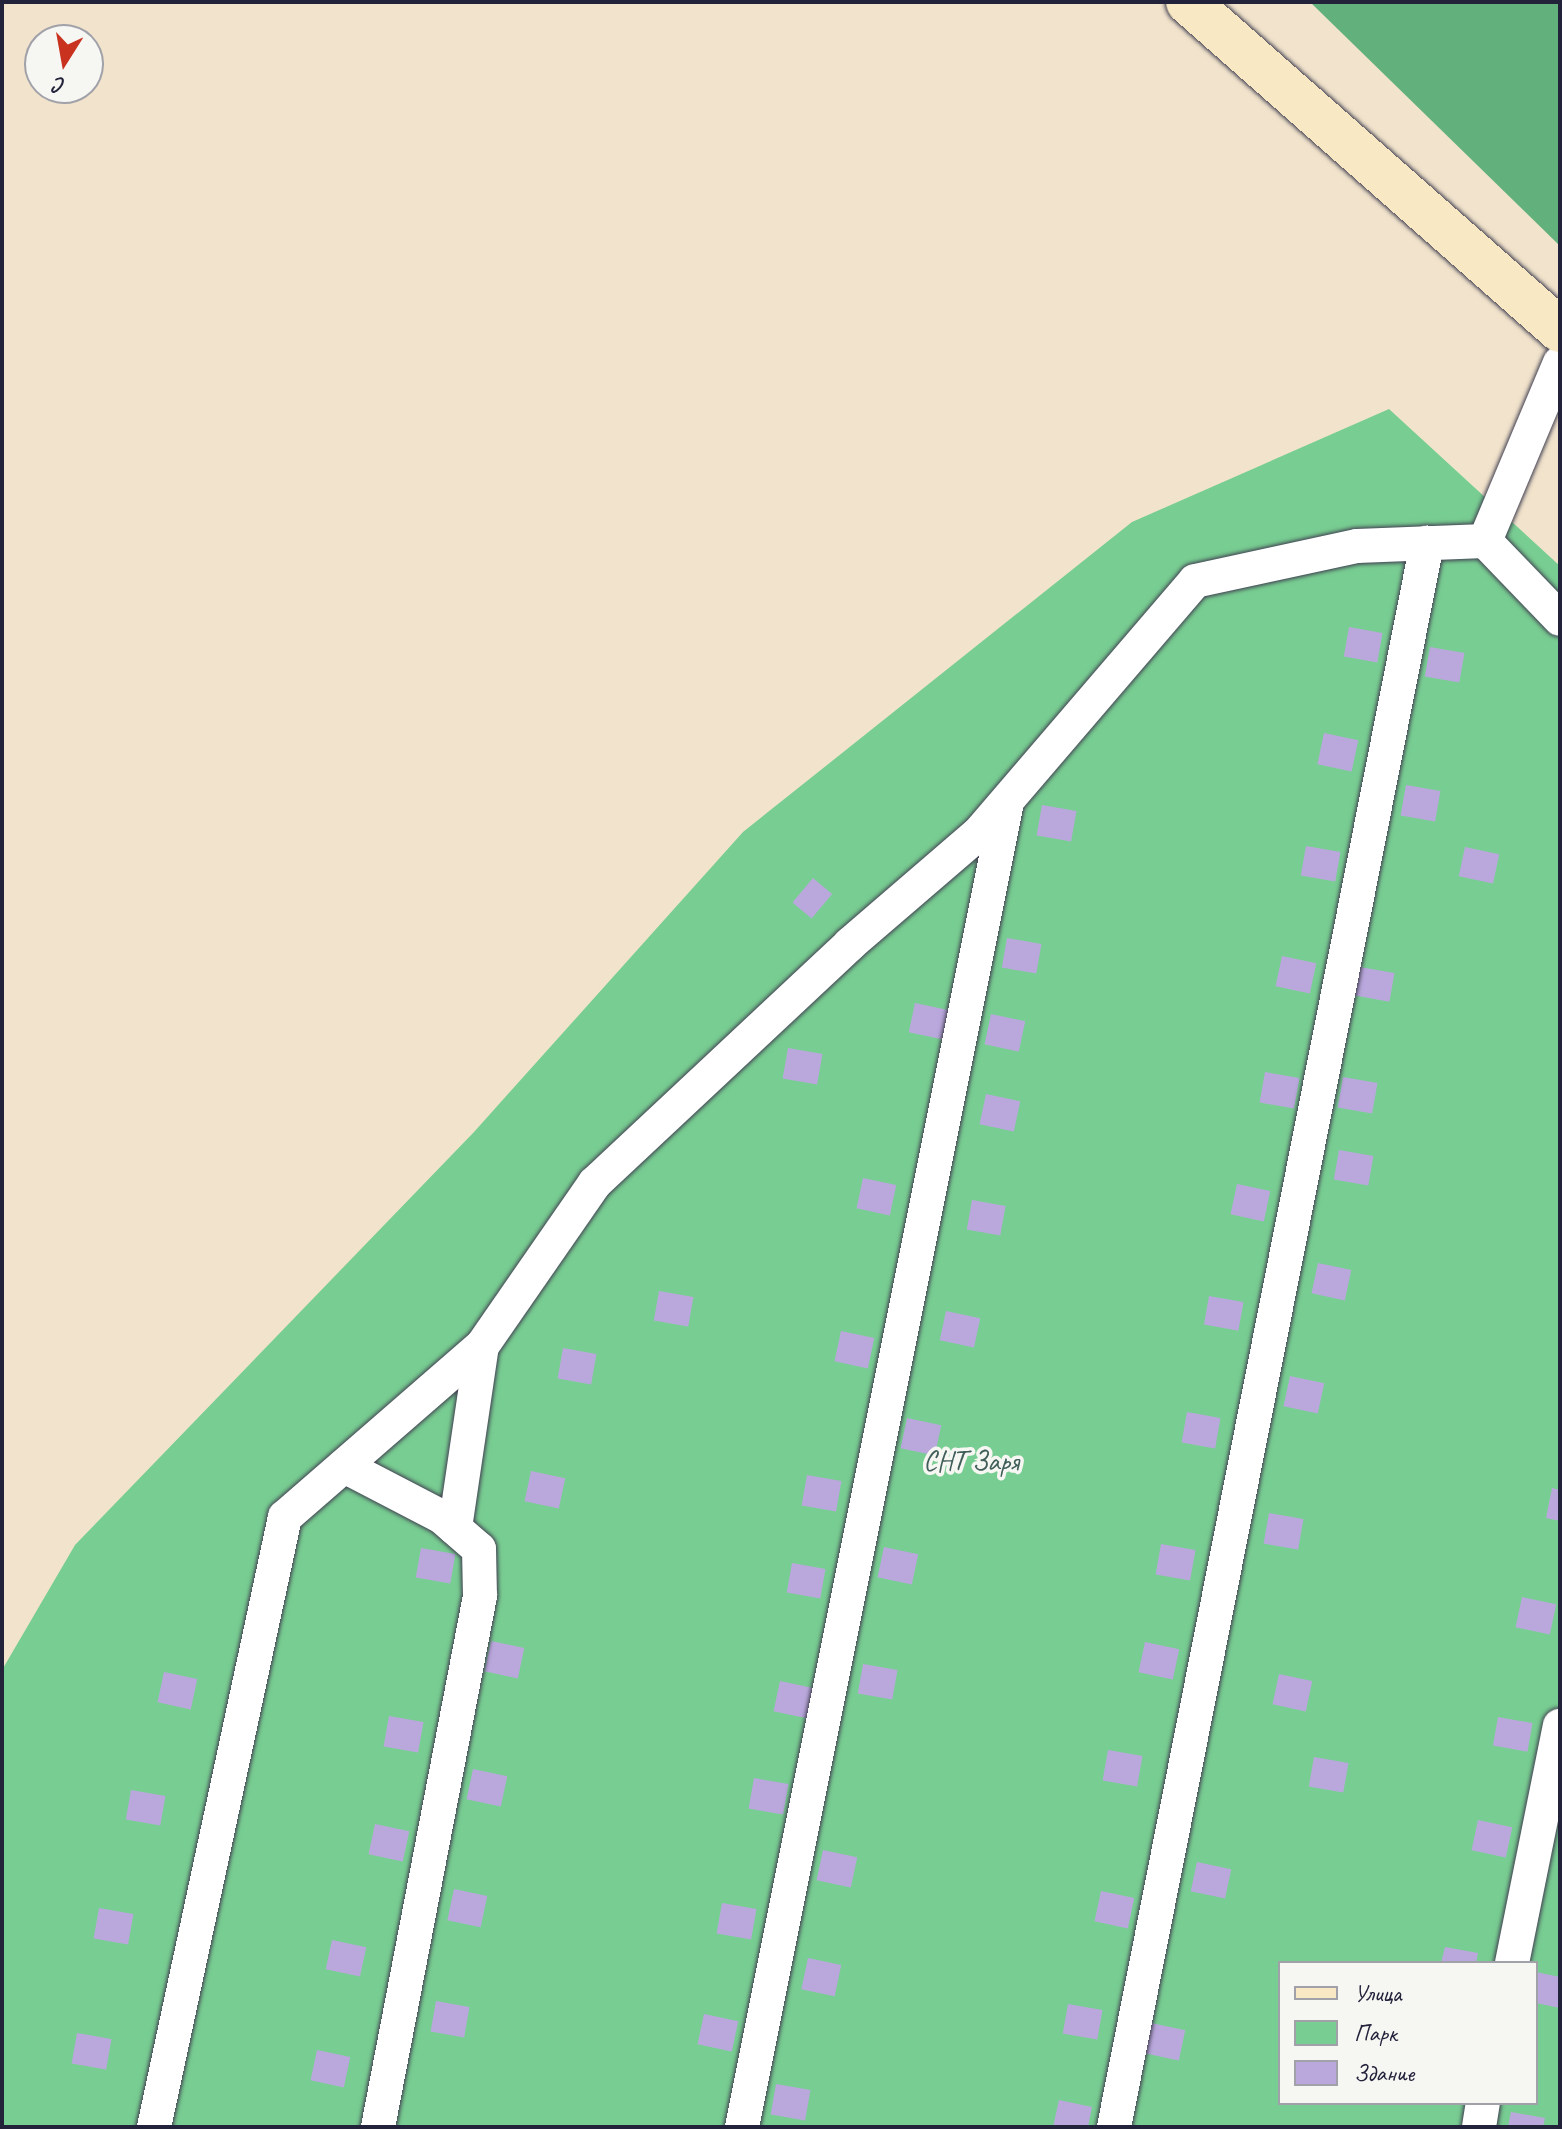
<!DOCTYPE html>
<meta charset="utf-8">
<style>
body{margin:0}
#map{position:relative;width:1562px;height:2129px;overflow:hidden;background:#f2e4cc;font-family:Caveat,sans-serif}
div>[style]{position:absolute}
.green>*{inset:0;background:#78ce92}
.forest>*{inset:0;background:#62b17c}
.building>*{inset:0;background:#baa8dd;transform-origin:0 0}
.roads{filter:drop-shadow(0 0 2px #413f51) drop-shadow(0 0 2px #413f51)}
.minor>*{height:34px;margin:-17px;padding:0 17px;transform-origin:17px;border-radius:17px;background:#fff}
.secondary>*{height:44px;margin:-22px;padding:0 22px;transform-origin:22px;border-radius:22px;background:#f8e8c3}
span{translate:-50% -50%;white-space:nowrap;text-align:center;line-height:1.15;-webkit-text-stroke:7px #f6f6f2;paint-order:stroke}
.park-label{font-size:28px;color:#405e59}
.frame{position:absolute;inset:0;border:4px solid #22223b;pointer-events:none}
.legend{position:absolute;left:1278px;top:1961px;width:260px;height:144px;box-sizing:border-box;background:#f6f6f2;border:2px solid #a1a1a9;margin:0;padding:10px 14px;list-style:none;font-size:24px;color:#22223b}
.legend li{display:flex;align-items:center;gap:16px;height:40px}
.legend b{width:40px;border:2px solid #a1a1a9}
.north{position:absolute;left:24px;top:24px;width:80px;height:80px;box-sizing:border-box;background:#f6f6f2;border:2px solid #a1a1a9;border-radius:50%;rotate:191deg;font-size:22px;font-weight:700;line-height:32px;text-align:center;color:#22223b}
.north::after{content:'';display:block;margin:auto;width:28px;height:36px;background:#c8321e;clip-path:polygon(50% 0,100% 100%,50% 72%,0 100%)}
</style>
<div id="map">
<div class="green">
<div style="clip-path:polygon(evenodd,1389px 409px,1560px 566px,1560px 2127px,2px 2127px,2px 1670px,75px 1545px,474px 1132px,743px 832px,1132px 522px,1389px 409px,1280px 1963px,1536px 1963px,1536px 2103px,1280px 2103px,1280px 1963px)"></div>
</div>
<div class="forest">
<div style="clip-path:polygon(1310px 2px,1560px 2px,1560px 246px)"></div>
</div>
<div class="building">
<div style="left:1349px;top:627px;width:34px;height:30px;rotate:10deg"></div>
<div style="left:1430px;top:647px;width:35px;height:30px;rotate:10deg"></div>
<div style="left:1324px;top:733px;width:35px;height:32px;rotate:12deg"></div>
<div style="left:1406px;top:785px;width:35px;height:31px;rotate:10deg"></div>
<div style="left:1042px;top:805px;width:35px;height:31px;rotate:10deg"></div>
<div style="left:1306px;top:846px;width:35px;height:30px;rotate:10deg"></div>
<div style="left:1465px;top:847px;width:35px;height:30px;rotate:12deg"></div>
<div style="left:813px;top:878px;width:25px;height:32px;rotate:40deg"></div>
<div style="left:1007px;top:938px;width:35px;height:30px;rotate:10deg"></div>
<div style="left:1282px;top:956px;width:35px;height:31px;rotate:12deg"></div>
<div style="left:1360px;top:967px;width:35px;height:29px;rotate:10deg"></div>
<div style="left:915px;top:1003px;width:35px;height:30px;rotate:12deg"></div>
<div style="left:991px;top:1014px;width:35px;height:31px;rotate:12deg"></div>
<div style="left:788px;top:1048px;width:35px;height:31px;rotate:10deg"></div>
<div style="left:1265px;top:1072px;width:35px;height:31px;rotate:10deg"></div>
<div style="left:1343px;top:1077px;width:35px;height:31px;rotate:10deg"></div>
<div style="left:986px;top:1094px;width:35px;height:31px;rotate:12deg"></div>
<div style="left:1339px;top:1150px;width:35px;height:30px;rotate:10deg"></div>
<div style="left:863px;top:1178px;width:34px;height:31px;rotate:12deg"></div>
<div style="left:1237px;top:1184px;width:34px;height:31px;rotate:12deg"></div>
<div style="left:972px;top:1200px;width:34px;height:30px;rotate:10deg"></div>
<div style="left:1318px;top:1263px;width:34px;height:31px;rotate:12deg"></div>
<div style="left:659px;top:1291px;width:35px;height:30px;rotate:10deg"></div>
<div style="left:1209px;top:1296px;width:35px;height:29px;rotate:10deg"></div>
<div style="left:946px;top:1311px;width:35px;height:30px;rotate:12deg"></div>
<div style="left:841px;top:1331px;width:34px;height:31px;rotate:12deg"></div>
<div style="left:563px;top:1348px;width:34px;height:31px;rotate:10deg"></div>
<div style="left:1290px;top:1376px;width:35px;height:31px;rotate:12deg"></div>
<div style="left:1187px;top:1412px;width:34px;height:31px;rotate:10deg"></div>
<div style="left:907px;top:1418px;width:35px;height:31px;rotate:12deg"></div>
<div style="left:531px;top:1471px;width:35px;height:31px;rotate:12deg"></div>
<div style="left:807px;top:1475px;width:35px;height:31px;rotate:10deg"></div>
<div style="clip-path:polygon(1552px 1488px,1560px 1490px,1560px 1521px,1546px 1518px)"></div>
<div style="left:1269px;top:1513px;width:35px;height:31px;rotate:10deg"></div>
<div style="left:1161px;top:1544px;width:35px;height:31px;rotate:10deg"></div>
<div style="left:884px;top:1547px;width:35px;height:31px;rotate:12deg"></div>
<div style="left:421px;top:1548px;width:35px;height:30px;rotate:10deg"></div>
<div style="left:792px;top:1563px;width:34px;height:30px;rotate:10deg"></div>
<div style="left:1522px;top:1597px;width:35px;height:31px;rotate:12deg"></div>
<div style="left:491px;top:1641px;width:34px;height:31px;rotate:12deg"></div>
<div style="left:1145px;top:1642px;width:35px;height:31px;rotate:12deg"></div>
<div style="left:863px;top:1664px;width:35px;height:30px;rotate:10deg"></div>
<div style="left:164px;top:1672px;width:34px;height:31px;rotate:12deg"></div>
<div style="left:1279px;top:1674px;width:34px;height:31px;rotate:12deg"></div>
<div style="left:780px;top:1681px;width:35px;height:31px;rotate:12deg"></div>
<div style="left:389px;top:1716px;width:35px;height:31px;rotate:10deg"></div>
<div style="left:1498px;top:1717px;width:35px;height:29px;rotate:10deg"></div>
<div style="left:1108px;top:1750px;width:35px;height:31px;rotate:10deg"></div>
<div style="left:1314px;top:1757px;width:35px;height:30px;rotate:10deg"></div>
<div style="left:473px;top:1769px;width:35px;height:31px;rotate:12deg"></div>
<div style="left:754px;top:1778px;width:35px;height:31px;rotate:10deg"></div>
<div style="left:131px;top:1790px;width:35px;height:30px;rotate:10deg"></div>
<div style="left:1478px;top:1820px;width:35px;height:31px;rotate:12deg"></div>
<div style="left:375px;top:1824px;width:35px;height:31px;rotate:12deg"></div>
<div style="left:823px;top:1850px;width:35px;height:31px;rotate:12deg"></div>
<div style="left:1197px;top:1862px;width:35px;height:30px;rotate:12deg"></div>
<div style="left:454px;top:1889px;width:34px;height:32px;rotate:12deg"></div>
<div style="left:1101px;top:1891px;width:34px;height:31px;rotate:12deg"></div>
<div style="left:722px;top:1903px;width:35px;height:31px;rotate:10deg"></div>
<div style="left:99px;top:1908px;width:35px;height:31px;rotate:10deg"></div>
<div style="left:332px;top:1940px;width:35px;height:30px;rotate:12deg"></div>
<div style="clip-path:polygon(1445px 1947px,1478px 1953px,1476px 1963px,1441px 1963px)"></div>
<div style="left:808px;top:1958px;width:34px;height:32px;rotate:12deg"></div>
<div style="clip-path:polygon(1536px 1972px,1560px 1977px,1560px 2008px,1536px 2003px)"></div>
<div style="left:436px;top:2001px;width:34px;height:31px;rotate:10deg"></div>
<div style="left:1068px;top:2004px;width:35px;height:30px;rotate:10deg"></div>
<div style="left:704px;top:2014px;width:35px;height:31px;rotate:12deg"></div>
<div style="left:1151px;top:2023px;width:35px;height:31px;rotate:12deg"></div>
<div style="left:77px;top:2033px;width:35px;height:31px;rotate:10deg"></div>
<div style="left:317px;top:2050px;width:34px;height:31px;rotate:12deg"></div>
<div style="left:776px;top:2084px;width:35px;height:31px;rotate:10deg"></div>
<div style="clip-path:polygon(1059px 2100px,1092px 2107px,1088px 2127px,1053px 2127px)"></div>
<div style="clip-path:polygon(1511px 2112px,1545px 2118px,1543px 2127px,1508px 2127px)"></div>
</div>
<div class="roads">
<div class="minor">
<div style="left:1485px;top:541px;width:108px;rotate:46.1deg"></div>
<div style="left:344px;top:1466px;width:110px;rotate:27.5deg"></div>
<div style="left:442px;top:1517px;width:49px;rotate:40.9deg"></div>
<div style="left:479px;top:1549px;width:47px;rotate:88.8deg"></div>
<div style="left:480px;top:1596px;width:541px;rotate:100.87deg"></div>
<div style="left:455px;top:1528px;width:184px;rotate:-81.6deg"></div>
<div style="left:1512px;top:1963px;width:242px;rotate:-78.6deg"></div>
<div style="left:154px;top:2127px;width:624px;rotate:-77.88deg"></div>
<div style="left:285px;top:1517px;width:261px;rotate:-41deg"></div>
<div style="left:482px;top:1346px;width:198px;rotate:-55.3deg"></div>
<div style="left:595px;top:1183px;width:349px;rotate:-43.1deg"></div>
<div style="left:850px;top:944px;width:172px;rotate:-40.7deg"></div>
<div style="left:980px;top:832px;width:330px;rotate:-49.4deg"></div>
<div style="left:1195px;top:581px;width:166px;rotate:-12.2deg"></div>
<div style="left:1357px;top:546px;width:128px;rotate:-2.2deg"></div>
<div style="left:1485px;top:541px;width:193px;rotate:-67.2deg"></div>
<div style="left:742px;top:2127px;width:1351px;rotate:-78.69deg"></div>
<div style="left:1114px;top:2127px;width:1615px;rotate:-78.82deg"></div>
<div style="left:1479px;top:2127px;width:24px;rotate:-81deg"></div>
</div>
<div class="secondary">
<div style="left:1188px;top:2px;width:496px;rotate:41.4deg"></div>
</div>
</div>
<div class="park-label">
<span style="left:971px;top:1461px">СНТ Заря</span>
</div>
<div class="frame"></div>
<ul class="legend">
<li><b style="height:10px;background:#f8e8c3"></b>Улица</li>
<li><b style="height:22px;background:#78ce92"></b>Парк</li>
<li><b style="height:22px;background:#baa8dd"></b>Здание</li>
</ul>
<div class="north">С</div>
</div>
